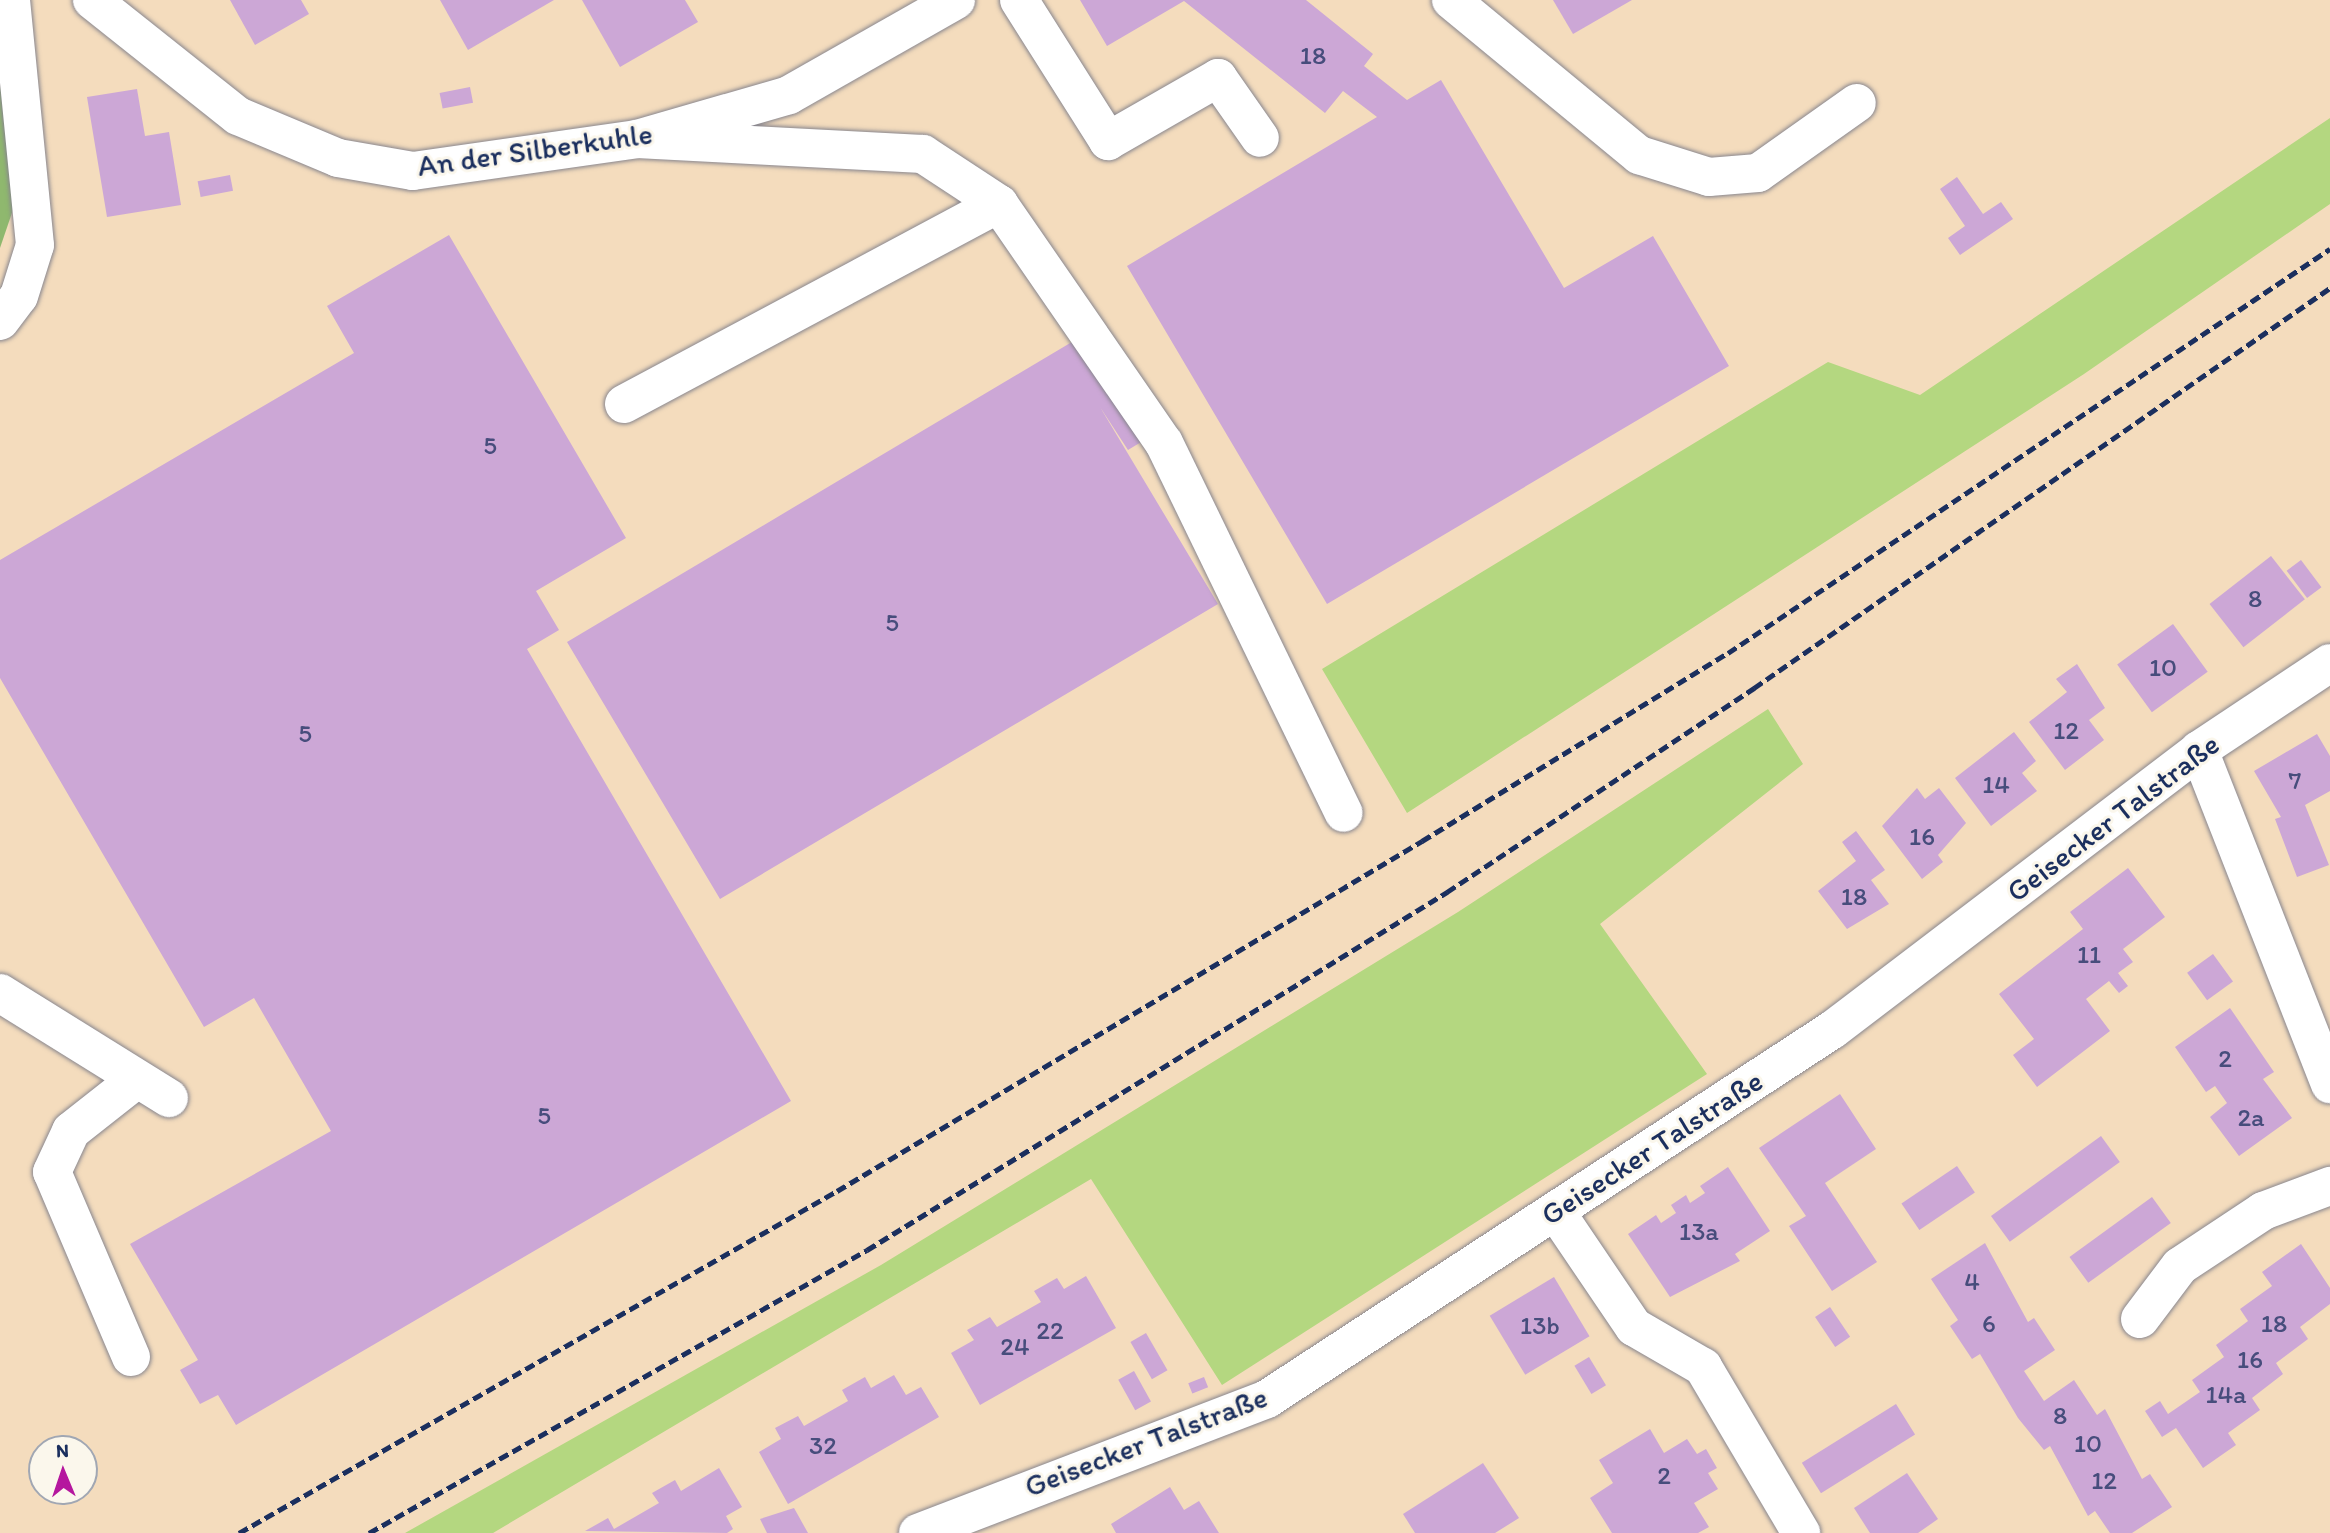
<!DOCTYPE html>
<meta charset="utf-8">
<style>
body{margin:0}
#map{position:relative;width:2330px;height:1533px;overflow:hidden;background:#f4dcbd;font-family:Itim,sans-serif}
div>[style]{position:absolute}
.green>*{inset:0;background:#b4d780}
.forest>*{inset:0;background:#8fb86e}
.building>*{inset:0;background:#cca7d6;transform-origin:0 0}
.roads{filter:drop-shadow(0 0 2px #88868e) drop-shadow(0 0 2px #88868e)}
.minor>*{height:38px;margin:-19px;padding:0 19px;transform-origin:19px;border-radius:19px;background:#fff}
.rail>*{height:5px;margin-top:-2.5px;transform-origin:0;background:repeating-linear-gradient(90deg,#1b2f5e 0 10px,transparent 0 15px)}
span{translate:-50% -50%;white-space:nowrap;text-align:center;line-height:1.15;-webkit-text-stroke:6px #fbf7ec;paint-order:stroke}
.number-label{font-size:26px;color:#474d7c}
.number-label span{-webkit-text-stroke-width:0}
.street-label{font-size:30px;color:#1b2f5e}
.north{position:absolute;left:28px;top:1435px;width:70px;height:70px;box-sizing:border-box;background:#fbf7ec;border:2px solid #a1a7b3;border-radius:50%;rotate:358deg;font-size:19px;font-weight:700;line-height:28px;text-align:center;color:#1b2f5e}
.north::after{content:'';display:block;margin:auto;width:24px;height:32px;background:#b5179e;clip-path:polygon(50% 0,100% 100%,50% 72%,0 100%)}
</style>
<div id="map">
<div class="green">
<div style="clip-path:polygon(2330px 118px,2330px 204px,2084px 374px,1407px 813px,1322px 669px,1828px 362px,1920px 395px)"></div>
<div style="clip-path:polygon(1768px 709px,1803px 764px,1600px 924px,1707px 1074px,1222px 1385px,1091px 1179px,493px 1533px,405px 1533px,881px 1265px,1458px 912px)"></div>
</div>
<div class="forest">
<div style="clip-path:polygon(0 83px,15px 204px,0 248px)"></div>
</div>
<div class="building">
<div style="clip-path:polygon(230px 0,301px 0,309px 14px,255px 45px)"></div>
<div style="clip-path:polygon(440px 0,554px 0,468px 50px)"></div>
<div style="clip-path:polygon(582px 0,685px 0,698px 22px,620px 67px)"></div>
<div style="clip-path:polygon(1080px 0,1306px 0,1373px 54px,1364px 66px,1407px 100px,1441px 80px,1564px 288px,1653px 236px,1729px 366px,1327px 604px,1127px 266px,1377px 117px,1343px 91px,1325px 113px,1184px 1px,1107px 46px)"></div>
<div style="clip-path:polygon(1553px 0,1632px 0,1573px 34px)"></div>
<div style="left:470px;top:87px;width:16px;height:31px;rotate:79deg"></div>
<div style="clip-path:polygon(137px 89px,145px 136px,169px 132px,181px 205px,107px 217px,87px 97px)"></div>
<div style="left:230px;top:175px;width:16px;height:33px;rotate:79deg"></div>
<div style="clip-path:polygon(1957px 177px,1983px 214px,2001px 202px,2013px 219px,1960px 255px,1948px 238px,1965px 226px,1940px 189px)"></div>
<div style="clip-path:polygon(449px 235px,626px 538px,536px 591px,559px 630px,527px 649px,791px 1101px,236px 1425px,218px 1395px,200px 1404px,180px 1370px,198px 1360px,130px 1244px,331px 1131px,254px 998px,204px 1027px,0 678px,0 560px,354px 353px,327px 306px)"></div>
<div style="clip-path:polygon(1087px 333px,1151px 436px,1128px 450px,1100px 407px,1218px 604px,720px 899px,567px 642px)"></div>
<div style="left:2271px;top:556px;width:55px;height:78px;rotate:52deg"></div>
<div style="left:2301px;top:560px;width:34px;height:18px;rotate:53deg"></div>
<div style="left:2173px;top:624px;width:59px;height:69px;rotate:54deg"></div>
<div style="clip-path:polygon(2077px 664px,2105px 708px,2089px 720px,2104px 740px,2065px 770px,2029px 722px,2067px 692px,2056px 679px)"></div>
<div style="clip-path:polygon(2014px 732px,2036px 761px,2022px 773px,2037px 791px,1991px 826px,1955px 778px)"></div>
<div style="clip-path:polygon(2317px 734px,2330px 756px,2330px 791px,2305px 805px,2329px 865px,2297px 877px,2275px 819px,2281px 817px,2254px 771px)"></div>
<div style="clip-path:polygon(1917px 788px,1925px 799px,1939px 788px,1966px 823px,1938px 855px,1943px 862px,1922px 879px,1882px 826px)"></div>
<div style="clip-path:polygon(1856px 831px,1885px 870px,1871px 880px,1889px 904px,1847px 929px,1818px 891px,1856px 861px,1842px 842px)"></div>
<div style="clip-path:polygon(2128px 868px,2165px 917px,2123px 949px,2133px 962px,2118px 973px,2128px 986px,2119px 993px,2109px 981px,2086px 999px,2110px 1031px,2037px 1087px,2013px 1055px,2034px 1039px,1999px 994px,2083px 929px,2070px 912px)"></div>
<div style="left:2213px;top:954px;width:34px;height:32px;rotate:54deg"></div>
<div style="clip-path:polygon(2230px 1008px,2274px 1072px,2263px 1079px,2292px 1118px,2239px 1156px,2210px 1117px,2227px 1103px,2215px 1086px,2206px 1092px,2175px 1047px)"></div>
<div style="clip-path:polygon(1840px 1094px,1876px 1149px,1825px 1183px,1877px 1262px,1832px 1291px,1789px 1226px,1806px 1216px,1759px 1148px)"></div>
<div style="left:2101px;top:1136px;width:32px;height:136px;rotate:54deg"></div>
<div style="left:1957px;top:1166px;width:32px;height:67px;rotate:56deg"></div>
<div style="clip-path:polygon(1728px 1167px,1770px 1231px,1735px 1254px,1740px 1261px,1670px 1297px,1628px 1234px,1656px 1215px,1661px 1223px,1676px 1213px,1671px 1205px,1686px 1195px,1690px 1203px,1705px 1193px,1700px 1186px)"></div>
<div style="left:2152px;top:1197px;width:32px;height:102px;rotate:54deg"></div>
<div style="clip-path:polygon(1985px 1243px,2028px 1322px,2034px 1318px,2055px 1350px,2024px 1371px,2044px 1401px,2074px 1380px,2097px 1415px,2105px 1409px,2142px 1479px,2150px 1474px,2172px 1507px,2132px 1533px,2110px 1533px,2095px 1511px,2088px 1516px,2050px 1446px,2044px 1450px,2018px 1418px,1980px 1354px,1972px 1359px,1950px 1326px,1958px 1320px,1931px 1279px)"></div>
<div style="clip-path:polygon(2301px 1244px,2330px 1288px,2330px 1304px,2300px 1327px,2308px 1339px,2276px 1363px,2283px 1374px,2252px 1398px,2260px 1410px,2228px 1433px,2236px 1445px,2203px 1468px,2176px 1428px,2162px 1437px,2145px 1411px,2160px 1401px,2168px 1414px,2200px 1392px,2192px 1380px,2224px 1357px,2216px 1345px,2248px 1321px,2240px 1309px,2272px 1286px,2262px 1272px)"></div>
<div style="clip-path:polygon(1086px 1276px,1116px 1328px,980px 1405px,951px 1353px,974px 1340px,967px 1330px,990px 1317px,997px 1327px,1041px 1302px,1034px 1291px,1057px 1278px,1064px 1289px)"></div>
<div style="left:1554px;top:1277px;width:69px;height:75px;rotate:59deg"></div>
<div style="left:1830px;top:1307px;width:36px;height:18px;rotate:56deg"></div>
<div style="left:1146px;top:1333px;width:43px;height:18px;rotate:60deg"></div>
<div style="left:1589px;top:1357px;width:33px;height:17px;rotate:59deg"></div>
<div style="left:1134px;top:1371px;width:35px;height:18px;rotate:61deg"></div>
<div style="clip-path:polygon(894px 1375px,906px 1395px,921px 1387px,939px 1417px,788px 1504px,759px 1452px,781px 1439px,775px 1428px,798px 1416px,804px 1426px,848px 1401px,842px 1390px,865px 1377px,871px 1388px)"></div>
<div style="left:1204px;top:1377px;width:11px;height:17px;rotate:68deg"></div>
<div style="left:1896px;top:1404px;width:36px;height:111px;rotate:58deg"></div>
<div style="clip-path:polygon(1650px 1429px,1664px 1453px,1687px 1439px,1697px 1454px,1706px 1449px,1717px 1468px,1708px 1473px,1718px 1489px,1694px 1503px,1709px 1527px,1698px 1533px,1612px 1533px,1590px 1498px,1613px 1483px,1599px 1460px)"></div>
<div style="clip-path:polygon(1483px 1463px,1519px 1518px,1495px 1533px,1415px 1533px,1403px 1514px)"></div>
<div style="clip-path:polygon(719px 1468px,742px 1507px,726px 1516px,733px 1529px,727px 1533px,585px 1531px,608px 1518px,614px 1529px,659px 1503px,652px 1493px,675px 1480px,681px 1491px)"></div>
<div style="clip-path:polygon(1907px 1473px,1938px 1519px,1918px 1533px,1870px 1533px,1854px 1508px)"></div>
<div style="clip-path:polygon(1170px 1487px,1184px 1510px,1199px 1501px,1219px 1533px,1116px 1533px,1111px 1524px)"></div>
<div style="clip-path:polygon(794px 1508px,808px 1533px,767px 1533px,760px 1519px)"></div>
</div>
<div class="roads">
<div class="minor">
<div style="left:92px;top:0;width:186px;rotate:38.5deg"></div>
<div style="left:238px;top:116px;width:108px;rotate:22.8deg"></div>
<div style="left:338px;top:158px;width:76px;rotate:9.8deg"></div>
<div style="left:413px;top:171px;width:226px;rotate:-8.1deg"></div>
<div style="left:637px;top:139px;width:158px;rotate:-16.1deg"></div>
<div style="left:789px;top:95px;width:192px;rotate:-29.6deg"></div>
<div style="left:1019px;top:0;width:167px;rotate:57.7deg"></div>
<div style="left:1108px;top:141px;width:127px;rotate:-29.8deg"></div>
<div style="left:1218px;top:78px;width:73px;rotate:55deg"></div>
<div style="left:1451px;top:0;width:244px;rotate:39.5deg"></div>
<div style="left:1639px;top:155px;width:73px;rotate:17.4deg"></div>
<div style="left:1709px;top:177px;width:49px;rotate:-4.7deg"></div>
<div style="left:1758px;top:173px;width:121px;rotate:-35.3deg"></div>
<div style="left:637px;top:139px;width:286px;rotate:3deg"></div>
<div style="left:923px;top:154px;width:91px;rotate:33.3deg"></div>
<div style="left:999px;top:204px;width:290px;rotate:55.4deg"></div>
<div style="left:1164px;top:443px;width:411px;rotate:64.1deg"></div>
<div style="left:0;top:321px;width:31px;rotate:-53deg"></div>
<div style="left:19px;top:296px;width:53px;rotate:-72.6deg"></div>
<div style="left:35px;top:245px;width:246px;rotate:-95.6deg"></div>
<div style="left:624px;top:404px;width:425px;rotate:-28.1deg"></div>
<div style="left:2199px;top:750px;width:359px;rotate:68.6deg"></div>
<div style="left:0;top:993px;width:199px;rotate:31.9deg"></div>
<div style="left:1556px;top:1212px;width:139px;rotate:55.9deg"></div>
<div style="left:1634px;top:1327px;width:80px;rotate:30.1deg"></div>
<div style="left:1703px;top:1367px;width:193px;rotate:59.4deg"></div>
<div style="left:2140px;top:1319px;width:66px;rotate:-53deg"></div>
<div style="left:2180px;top:1266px;width:100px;rotate:-33.5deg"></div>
<div style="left:2263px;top:1211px;width:72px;rotate:-20.5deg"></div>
<div style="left:131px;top:1357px;width:201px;rotate:-113.1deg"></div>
<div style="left:52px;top:1172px;width:45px;rotate:-65.1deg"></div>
<div style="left:71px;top:1131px;width:84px;rotate:-38.2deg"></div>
<div style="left:918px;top:1533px;width:374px;rotate:-21deg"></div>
<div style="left:1267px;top:1399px;width:675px;rotate:-33.15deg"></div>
<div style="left:1832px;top:1030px;width:462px;rotate:-37.3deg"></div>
<div style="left:2199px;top:750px;width:157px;rotate:-33.6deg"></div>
</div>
</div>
<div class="rail">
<div style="left:239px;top:1533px;width:689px;rotate:-29.77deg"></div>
<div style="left:837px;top:1191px;width:682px;rotate:-30.89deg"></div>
<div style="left:1422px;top:841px;width:359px;rotate:-31.6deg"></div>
<div style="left:1728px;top:653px;width:725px;rotate:-33.87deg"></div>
<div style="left:369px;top:1533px;width:573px;rotate:-29.61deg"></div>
<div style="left:867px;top:1250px;width:682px;rotate:-31.68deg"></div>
<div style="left:1447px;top:892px;width:369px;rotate:-33.6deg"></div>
<div style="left:1754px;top:688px;width:701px;rotate:-34.78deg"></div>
</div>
<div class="number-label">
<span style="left:1313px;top:56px">18</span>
<span style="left:490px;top:446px">5</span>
<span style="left:2255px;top:599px">8</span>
<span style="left:892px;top:623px">5</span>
<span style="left:2163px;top:668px">10</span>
<span style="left:2066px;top:731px">12</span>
<span style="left:305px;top:734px">5</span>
<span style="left:2295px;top:781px">7</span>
<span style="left:1996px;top:785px">14</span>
<span style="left:1922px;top:837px">16</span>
<span style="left:1854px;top:897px">18</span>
<span style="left:2089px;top:955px">11</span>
<span style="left:2225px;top:1059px">2</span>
<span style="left:544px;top:1116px">5</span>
<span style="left:2251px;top:1118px">2a</span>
<span style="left:1699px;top:1232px">13a</span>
<span style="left:1972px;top:1282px">4</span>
<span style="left:1989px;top:1324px">6</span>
<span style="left:2274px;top:1324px">18</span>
<span style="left:1540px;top:1326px">13b</span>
<span style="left:1050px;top:1331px">22</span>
<span style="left:1015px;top:1347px">24</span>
<span style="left:2250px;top:1360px">16</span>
<span style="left:2226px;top:1395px">14a</span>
<span style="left:2060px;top:1416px">8</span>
<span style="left:2088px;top:1444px">10</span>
<span style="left:823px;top:1446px">32</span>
<span style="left:1664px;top:1476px">2</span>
<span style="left:2104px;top:1481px">12</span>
</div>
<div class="street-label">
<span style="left:535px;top:150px;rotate:-8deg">An der Silberkuhle</span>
<span style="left:2113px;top:818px;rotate:-37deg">Geisecker Talstraße</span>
<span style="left:1652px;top:1148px;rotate:-33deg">Geisecker Talstraße</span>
<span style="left:1146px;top:1442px;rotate:-21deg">Geisecker Talstraße</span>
</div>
<div class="north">N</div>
</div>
